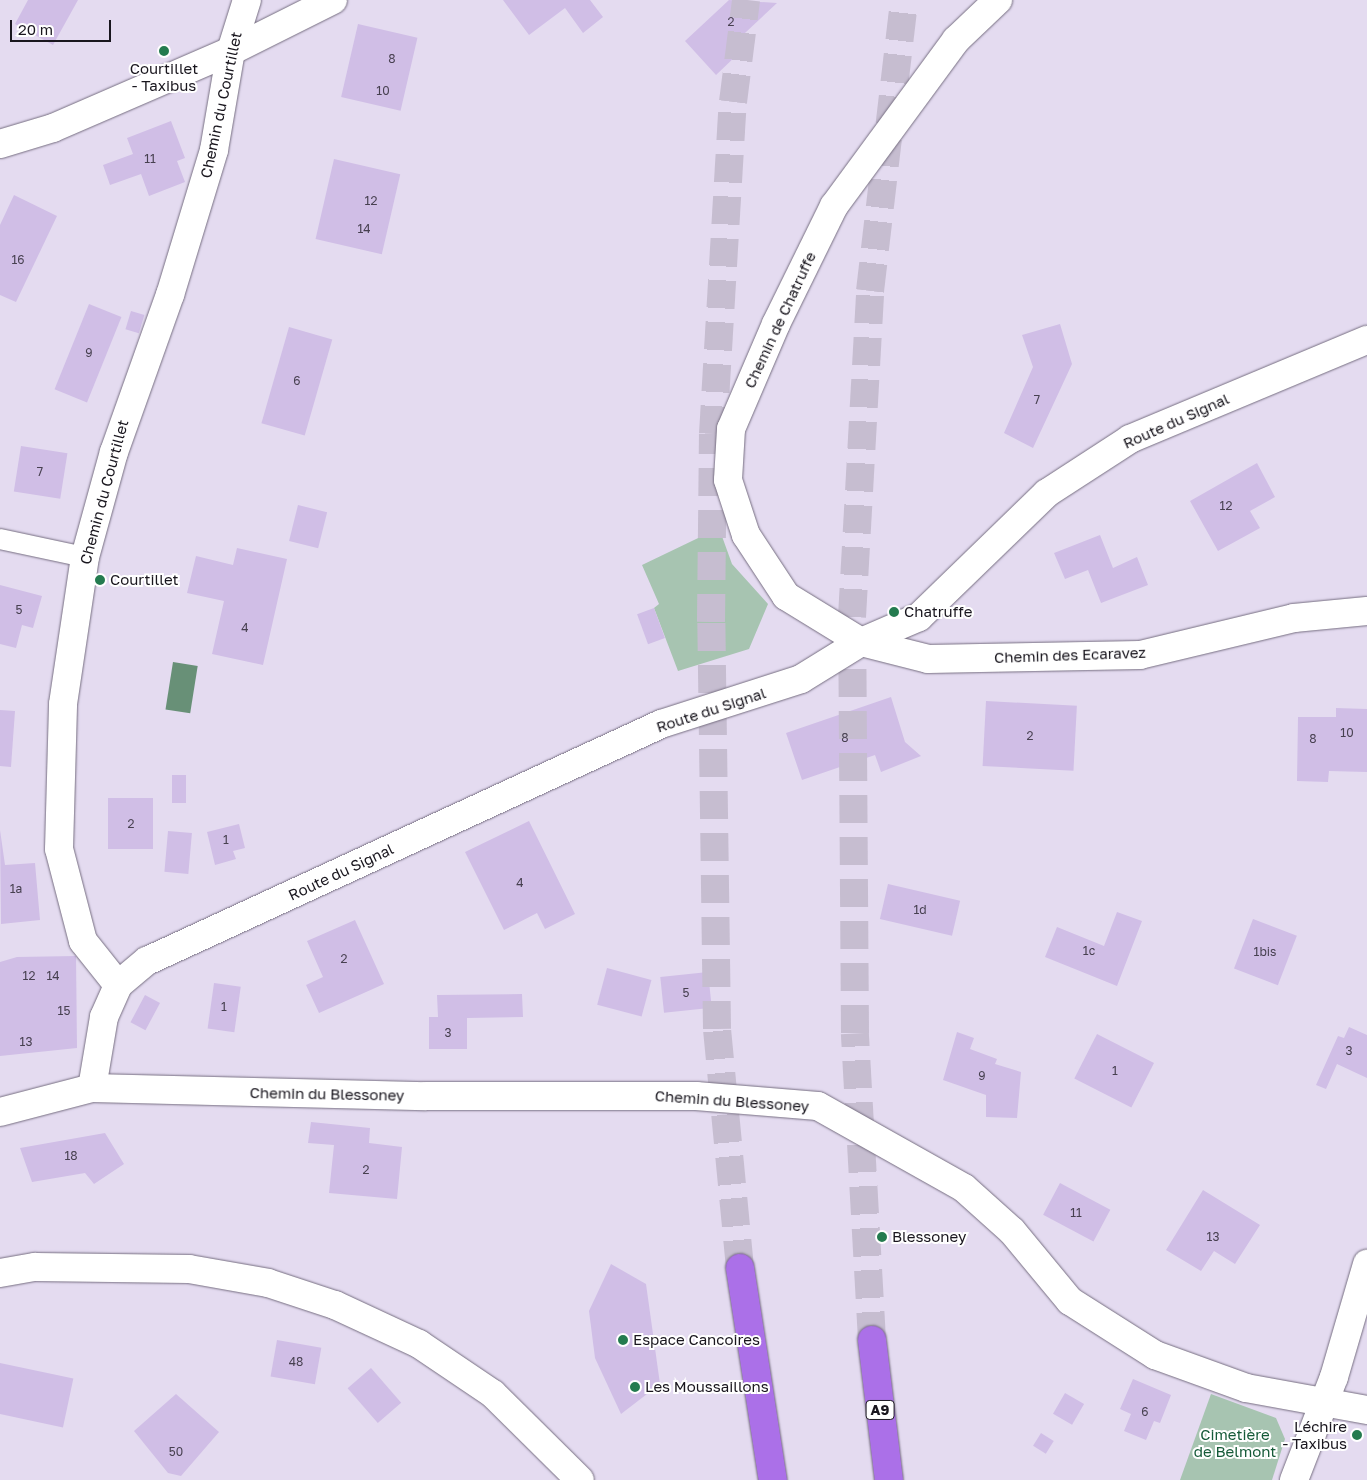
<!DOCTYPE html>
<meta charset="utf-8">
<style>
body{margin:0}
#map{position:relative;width:1367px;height:1480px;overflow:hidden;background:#e4dbf0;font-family:"Golos Text",sans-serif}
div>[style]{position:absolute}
.green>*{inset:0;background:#a7c4b1}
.water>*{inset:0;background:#689077;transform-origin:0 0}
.building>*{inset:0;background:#d0bee6;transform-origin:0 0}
.motorway-tunnel>*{height:28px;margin-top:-14px;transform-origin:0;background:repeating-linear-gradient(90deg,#c6bdd0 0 28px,transparent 0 42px)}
.roads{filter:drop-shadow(0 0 1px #766e81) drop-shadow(0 0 1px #766e81)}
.service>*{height:20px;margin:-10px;padding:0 10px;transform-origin:10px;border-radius:10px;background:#fff}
.minor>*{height:28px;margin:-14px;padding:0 14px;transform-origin:14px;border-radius:14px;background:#fff}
.tertiary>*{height:28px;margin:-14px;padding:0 14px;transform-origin:14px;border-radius:14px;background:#fff}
.motorway>*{height:28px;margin:-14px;padding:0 14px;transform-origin:14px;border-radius:14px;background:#ab70e8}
.dots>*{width:14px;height:14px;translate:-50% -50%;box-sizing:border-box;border:2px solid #fff;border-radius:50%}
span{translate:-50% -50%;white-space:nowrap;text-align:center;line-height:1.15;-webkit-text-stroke:4px #fff;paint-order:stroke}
.number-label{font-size:12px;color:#474050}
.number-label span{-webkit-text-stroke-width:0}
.shield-label span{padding:1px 4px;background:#fff;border:1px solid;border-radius:4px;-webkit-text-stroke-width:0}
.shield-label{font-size:14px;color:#19161e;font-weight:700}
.poi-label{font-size:15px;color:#19161e}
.left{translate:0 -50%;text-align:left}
.right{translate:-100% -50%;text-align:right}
.street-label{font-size:15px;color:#19161e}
.park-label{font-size:15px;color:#155a38}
.scale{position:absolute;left:10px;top:20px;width:101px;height:22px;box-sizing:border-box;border:2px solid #19161e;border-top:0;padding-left:6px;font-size:15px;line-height:18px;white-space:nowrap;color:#19161e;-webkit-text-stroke:4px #fff;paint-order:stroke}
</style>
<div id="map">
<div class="green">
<div style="clip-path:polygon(719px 528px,732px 564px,768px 604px,749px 649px,678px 671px,654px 608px,659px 604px,642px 565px)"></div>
<div style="clip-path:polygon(1211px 1394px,1276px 1418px,1285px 1439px,1272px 1480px,1180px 1480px)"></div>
</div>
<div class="water">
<div style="left:173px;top:662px;width:25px;height:48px;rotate:9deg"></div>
</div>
<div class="building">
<div style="clip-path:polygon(28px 0,78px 0,53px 45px,15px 24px)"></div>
<div style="clip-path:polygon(503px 0,590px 0,603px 17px,583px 33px,565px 8px,529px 35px)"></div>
<div style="clip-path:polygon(729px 0,777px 3px,731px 46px,738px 54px,716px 75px,685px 41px)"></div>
<div style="left:358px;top:24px;width:61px;height:75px;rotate:13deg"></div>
<div style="clip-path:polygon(171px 121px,185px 158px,177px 161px,185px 182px,149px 196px,141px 174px,110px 185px,103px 165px,133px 154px,127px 138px)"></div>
<div style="left:334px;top:159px;width:68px;height:82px;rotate:13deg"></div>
<div style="clip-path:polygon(14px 195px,57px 216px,16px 302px,0 295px,0 225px)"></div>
<div style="left:89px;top:304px;width:35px;height:92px;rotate:22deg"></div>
<div style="left:131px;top:311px;width:14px;height:19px;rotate:17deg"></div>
<div style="clip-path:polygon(1060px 324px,1072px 364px,1033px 448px,1004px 433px,1033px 367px,1022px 335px)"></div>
<div style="left:289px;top:327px;width:45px;height:100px;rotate:16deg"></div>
<div style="left:21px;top:446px;width:47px;height:46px;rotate:9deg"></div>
<div style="clip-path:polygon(1257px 463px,1275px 497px,1250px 511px,1260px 528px,1218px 551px,1190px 501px)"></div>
<div style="left:298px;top:505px;width:30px;height:37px;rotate:14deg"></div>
<div style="clip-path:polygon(1100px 535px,1113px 568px,1137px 557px,1148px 585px,1101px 603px,1088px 570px,1065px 579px,1054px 553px)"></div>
<div style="clip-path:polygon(237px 548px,287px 559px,263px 665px,212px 654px,224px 601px,187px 593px,196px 556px,233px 565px)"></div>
<div style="clip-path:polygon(0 585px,42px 596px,33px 628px,22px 625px,16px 648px,0 644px)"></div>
<div style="left:654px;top:608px;width:32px;height:18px;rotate:70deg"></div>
<div style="clip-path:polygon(891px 697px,905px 742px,921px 756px,881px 772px,875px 755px,802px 780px,786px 733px)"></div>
<div style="left:986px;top:701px;width:91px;height:65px;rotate:3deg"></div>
<div style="clip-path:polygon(1336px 708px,1367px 709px,1367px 772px,1329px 771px,1328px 782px,1297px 781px,1298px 717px,1336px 717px)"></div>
<div style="clip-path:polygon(0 710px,15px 711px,11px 767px,0 766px)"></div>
<div style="left:172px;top:775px;width:14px;height:28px"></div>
<div style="left:108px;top:798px;width:45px;height:51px"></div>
<div style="clip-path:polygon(529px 821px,575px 914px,545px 929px,537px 913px,504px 930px,465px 852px)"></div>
<div style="clip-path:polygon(239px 824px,245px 848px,233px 851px,236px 859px,215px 865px,207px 832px)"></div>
<div style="clip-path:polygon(0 830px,5px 865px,35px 863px,40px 920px,1px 924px)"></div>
<div style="left:168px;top:831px;width:24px;height:41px;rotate:5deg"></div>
<div style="left:888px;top:884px;width:74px;height:36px;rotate:13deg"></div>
<div style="clip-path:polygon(1117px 912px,1142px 921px,1117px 986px,1045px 957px,1057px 927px,1104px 946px)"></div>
<div style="left:1253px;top:919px;width:47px;height:53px;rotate:21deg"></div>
<div style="clip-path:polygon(355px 920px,384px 984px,319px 1013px,306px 985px,323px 977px,307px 941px)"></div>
<div style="clip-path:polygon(76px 956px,77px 1048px,0 1056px,0 962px,17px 957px)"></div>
<div style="left:607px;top:968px;width:46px;height:38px;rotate:15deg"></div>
<div style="left:708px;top:972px;width:36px;height:48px;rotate:84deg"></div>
<div style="left:214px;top:983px;width:27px;height:46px;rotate:8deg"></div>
<div style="clip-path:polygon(522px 994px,523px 1017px,467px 1018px,467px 1049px,429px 1049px,429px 1017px,438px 1017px,437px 995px)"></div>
<div style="left:145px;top:995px;width:17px;height:31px;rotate:28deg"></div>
<div style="clip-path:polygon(1349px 1027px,1367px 1035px,1367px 1078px,1337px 1064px,1326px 1089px,1316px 1085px,1338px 1036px,1344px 1038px)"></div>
<div style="clip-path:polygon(957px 1032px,974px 1038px,970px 1049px,997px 1059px,995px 1064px,1021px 1072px,1017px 1118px,986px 1117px,986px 1095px,943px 1080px)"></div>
<div style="left:1097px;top:1034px;width:64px;height:50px;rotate:27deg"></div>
<div style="clip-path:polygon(311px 1122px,370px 1128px,369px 1143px,402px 1147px,397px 1199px,329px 1193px,334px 1145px,308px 1143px)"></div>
<div style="clip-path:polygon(105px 1133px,124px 1164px,94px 1184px,85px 1173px,32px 1182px,20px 1148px)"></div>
<div style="left:1060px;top:1183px;width:57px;height:36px;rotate:28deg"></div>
<div style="clip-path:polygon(1203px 1190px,1260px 1225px,1235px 1264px,1214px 1251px,1201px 1271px,1166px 1250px)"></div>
<div style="clip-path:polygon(611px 1264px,646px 1284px,660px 1384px,621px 1414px,595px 1358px,589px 1311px)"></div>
<div style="left:277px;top:1340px;width:45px;height:37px;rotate:10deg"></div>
<div style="left:0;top:1363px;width:75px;height:50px;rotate:12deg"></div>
<div style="left:371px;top:1368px;width:46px;height:31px;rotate:49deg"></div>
<div style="clip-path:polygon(1133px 1379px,1171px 1395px,1160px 1423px,1154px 1421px,1146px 1440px,1124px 1431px,1131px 1414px,1120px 1409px)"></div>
<div style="left:1065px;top:1393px;width:22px;height:24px;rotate:30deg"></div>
<div style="clip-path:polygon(176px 1394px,219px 1432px,181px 1476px,168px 1473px,134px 1431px)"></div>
<div style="left:1041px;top:1433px;width:15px;height:15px;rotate:32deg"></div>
</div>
<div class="motorway-tunnel">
<div style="left:740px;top:1268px;width:240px;rotate:-95.5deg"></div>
<div style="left:717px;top:1029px;width:407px;rotate:-90.8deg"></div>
<div style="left:711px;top:622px;width:188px;rotate:-89.4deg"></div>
<div style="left:713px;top:434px;width:333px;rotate:-86.6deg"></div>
<div style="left:733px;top:102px;width:103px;rotate:-82.7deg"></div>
<div style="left:872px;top:1340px;width:307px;rotate:-93.2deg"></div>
<div style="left:855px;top:1033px;width:416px;rotate:-90.4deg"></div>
<div style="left:852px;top:617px;width:326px;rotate:-86.8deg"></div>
<div style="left:870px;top:291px;width:293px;rotate:-83.3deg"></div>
</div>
<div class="roads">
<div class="service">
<div style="left:0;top:539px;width:87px;rotate:12deg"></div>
</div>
<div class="minor">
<div style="left:998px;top:0;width:58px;rotate:136.4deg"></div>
<div style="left:956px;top:40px;width:206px;rotate:126.3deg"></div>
<div style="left:834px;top:206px;width:131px;rotate:116.2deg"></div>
<div style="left:776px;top:324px;width:114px;rotate:113.2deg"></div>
<div style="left:731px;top:429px;width:51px;rotate:93.4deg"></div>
<div style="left:728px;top:480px;width:58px;rotate:71.9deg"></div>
<div style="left:746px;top:535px;width:73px;rotate:56.7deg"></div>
<div style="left:786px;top:596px;width:88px;rotate:31.5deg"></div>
<div style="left:861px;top:642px;width:69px;rotate:14.2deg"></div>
<div style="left:928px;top:659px;width:212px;rotate:-1.1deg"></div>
<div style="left:1140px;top:655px;width:158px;rotate:-13.5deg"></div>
<div style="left:1294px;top:618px;width:73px;rotate:-5.5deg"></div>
<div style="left:0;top:144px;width:55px;rotate:-16.8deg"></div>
<div style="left:53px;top:128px;width:194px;rotate:-23.4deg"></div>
<div style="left:231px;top:51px;width:114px;rotate:-26.6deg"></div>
<div style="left:118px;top:985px;width:56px;rotate:-128.5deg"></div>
<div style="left:83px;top:941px;width:95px;rotate:-104.6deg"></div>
<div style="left:59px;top:849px;width:145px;rotate:-88.4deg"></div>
<div style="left:63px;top:704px;width:149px;rotate:-81.5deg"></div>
<div style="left:85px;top:557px;width:109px;rotate:-74.6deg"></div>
<div style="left:114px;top:452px;width:167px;rotate:-70.4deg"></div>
<div style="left:170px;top:295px;width:152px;rotate:-73.1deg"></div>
<div style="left:214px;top:150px;width:100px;rotate:-80.3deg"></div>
<div style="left:231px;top:51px;width:53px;rotate:-72.6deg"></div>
<div style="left:92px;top:1088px;width:72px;rotate:-80.4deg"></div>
<div style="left:104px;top:1017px;width:35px;rotate:-66deg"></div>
<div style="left:118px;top:985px;width:38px;rotate:-40deg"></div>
<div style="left:147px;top:961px;width:566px;rotate:-24.75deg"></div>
<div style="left:661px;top:724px;width:147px;rotate:-17.8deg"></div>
<div style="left:801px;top:679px;width:70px;rotate:-31.7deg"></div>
<div style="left:861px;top:642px;width:63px;rotate:-23.3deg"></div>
<div style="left:919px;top:617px;width:178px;rotate:-44.1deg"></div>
<div style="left:1047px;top:493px;width:99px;rotate:-33deg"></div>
<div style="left:1130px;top:439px;width:257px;rotate:-22.7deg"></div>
<div style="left:0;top:1112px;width:95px;rotate:-14.6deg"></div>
<div style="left:92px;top:1088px;width:334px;rotate:1.4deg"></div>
<div style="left:426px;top:1096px;width:270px"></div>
<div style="left:696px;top:1096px;width:122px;rotate:4.7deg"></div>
<div style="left:818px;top:1106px;width:167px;rotate:29.3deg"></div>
<div style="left:964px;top:1188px;width:64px;rotate:41.9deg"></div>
<div style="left:1012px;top:1231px;width:91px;rotate:50.4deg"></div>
<div style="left:1070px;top:1301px;width:101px;rotate:32.4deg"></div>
<div style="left:1155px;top:1355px;width:97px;rotate:19.9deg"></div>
<div style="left:1246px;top:1388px;width:123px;rotate:10.3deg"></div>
<div style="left:1294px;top:1480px;width:110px;rotate:-68.8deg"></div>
<div style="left:1334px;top:1377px;width:118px;rotate:-73.7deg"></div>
</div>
<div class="tertiary">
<div style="left:0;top:1273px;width:36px;rotate:-10deg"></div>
<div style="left:35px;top:1267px;width:154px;rotate:0.7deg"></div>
<div style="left:189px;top:1269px;width:80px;rotate:10deg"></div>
<div style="left:268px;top:1283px;width:71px;rotate:18.2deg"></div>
<div style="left:335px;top:1305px;width:93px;rotate:24.9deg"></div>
<div style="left:419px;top:1344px;width:89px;rotate:34deg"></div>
<div style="left:493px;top:1394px;width:122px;rotate:44.7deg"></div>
</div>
<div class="motorway">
<div style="left:740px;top:1268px;width:215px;rotate:81.2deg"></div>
<div style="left:872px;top:1340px;width:141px;rotate:83.1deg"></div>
</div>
</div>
<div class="dots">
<div style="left:164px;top:51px;background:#247b4f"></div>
<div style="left:100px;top:580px;background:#247b4f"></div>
<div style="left:894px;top:612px;background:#247b4f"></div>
<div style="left:882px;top:1237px;background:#247b4f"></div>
<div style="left:623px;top:1340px;background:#247b4f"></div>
<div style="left:635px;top:1387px;background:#247b4f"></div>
<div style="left:1357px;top:1435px;background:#247b4f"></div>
</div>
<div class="number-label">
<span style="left:731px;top:22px">2</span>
<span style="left:392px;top:59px">8</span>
<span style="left:383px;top:91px">10</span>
<span style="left:150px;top:159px">11</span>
<span style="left:371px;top:201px">12</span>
<span style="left:364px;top:229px">14</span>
<span style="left:18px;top:260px">16</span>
<span style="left:89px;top:353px">9</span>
<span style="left:297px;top:381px">6</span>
<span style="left:1037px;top:400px">7</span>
<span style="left:40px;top:472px">7</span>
<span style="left:1226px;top:506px">12</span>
<span style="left:19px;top:610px">5</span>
<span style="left:245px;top:628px">4</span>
<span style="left:1347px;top:733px">10</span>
<span style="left:1030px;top:736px">2</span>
<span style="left:845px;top:738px">8</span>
<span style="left:1313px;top:739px">8</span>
<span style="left:131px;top:824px">2</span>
<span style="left:226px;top:840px">1</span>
<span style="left:520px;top:883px">4</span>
<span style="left:16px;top:889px">1a</span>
<span style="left:920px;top:910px">1d</span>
<span style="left:1089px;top:951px">1c</span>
<span style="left:1265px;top:952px">1bis</span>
<span style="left:344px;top:959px">2</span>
<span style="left:29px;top:976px">12</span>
<span style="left:53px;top:976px">14</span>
<span style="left:686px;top:993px">5</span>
<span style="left:224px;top:1007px">1</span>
<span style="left:64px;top:1011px">15</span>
<span style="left:448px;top:1033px">3</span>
<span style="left:26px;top:1042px">13</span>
<span style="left:1349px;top:1051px">3</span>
<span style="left:1115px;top:1071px">1</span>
<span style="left:982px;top:1076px">9</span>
<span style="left:71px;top:1156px">18</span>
<span style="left:366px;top:1170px">2</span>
<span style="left:1076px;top:1213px">11</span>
<span style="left:1213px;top:1237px">13</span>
<span style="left:296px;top:1362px">48</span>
<span style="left:1145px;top:1412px">6</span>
<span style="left:176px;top:1452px">50</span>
</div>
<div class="shield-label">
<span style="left:880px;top:1410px">A9</span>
</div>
<div class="poi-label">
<span style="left:164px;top:77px">Courtillet<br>- Taxibus</span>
<span class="left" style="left:110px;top:580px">Courtillet</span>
<span class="left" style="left:904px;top:612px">Chatruffe</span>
<span class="left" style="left:892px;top:1237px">Blessoney</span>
<span class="left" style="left:633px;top:1340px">Espace Cancoires</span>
<span class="left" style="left:645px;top:1387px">Les Moussaillons</span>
<span class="right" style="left:1347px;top:1435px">Léchire<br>- Taxibus</span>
</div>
<div class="street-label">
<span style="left:221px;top:105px;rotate:-78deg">Chemin du Courtillet</span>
<span style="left:780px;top:320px;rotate:-65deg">Chemin de Chatruffe</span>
<span style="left:1176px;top:421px;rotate:-24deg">Route du Signal</span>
<span style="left:104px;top:492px;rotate:-75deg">Chemin du Courtillet</span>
<span style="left:1070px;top:655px;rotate:-2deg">Chemin des Ecaravez</span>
<span style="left:711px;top:710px;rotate:-18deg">Route du Signal</span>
<span style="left:341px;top:872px;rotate:-25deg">Route du Signal</span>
<span style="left:327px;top:1094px;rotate:1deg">Chemin du Blessoney</span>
<span style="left:732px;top:1101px;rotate:4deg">Chemin du Blessoney</span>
</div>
<div class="park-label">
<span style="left:1235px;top:1443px">Cimetière<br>de Belmont</span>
</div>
<div class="scale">20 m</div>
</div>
